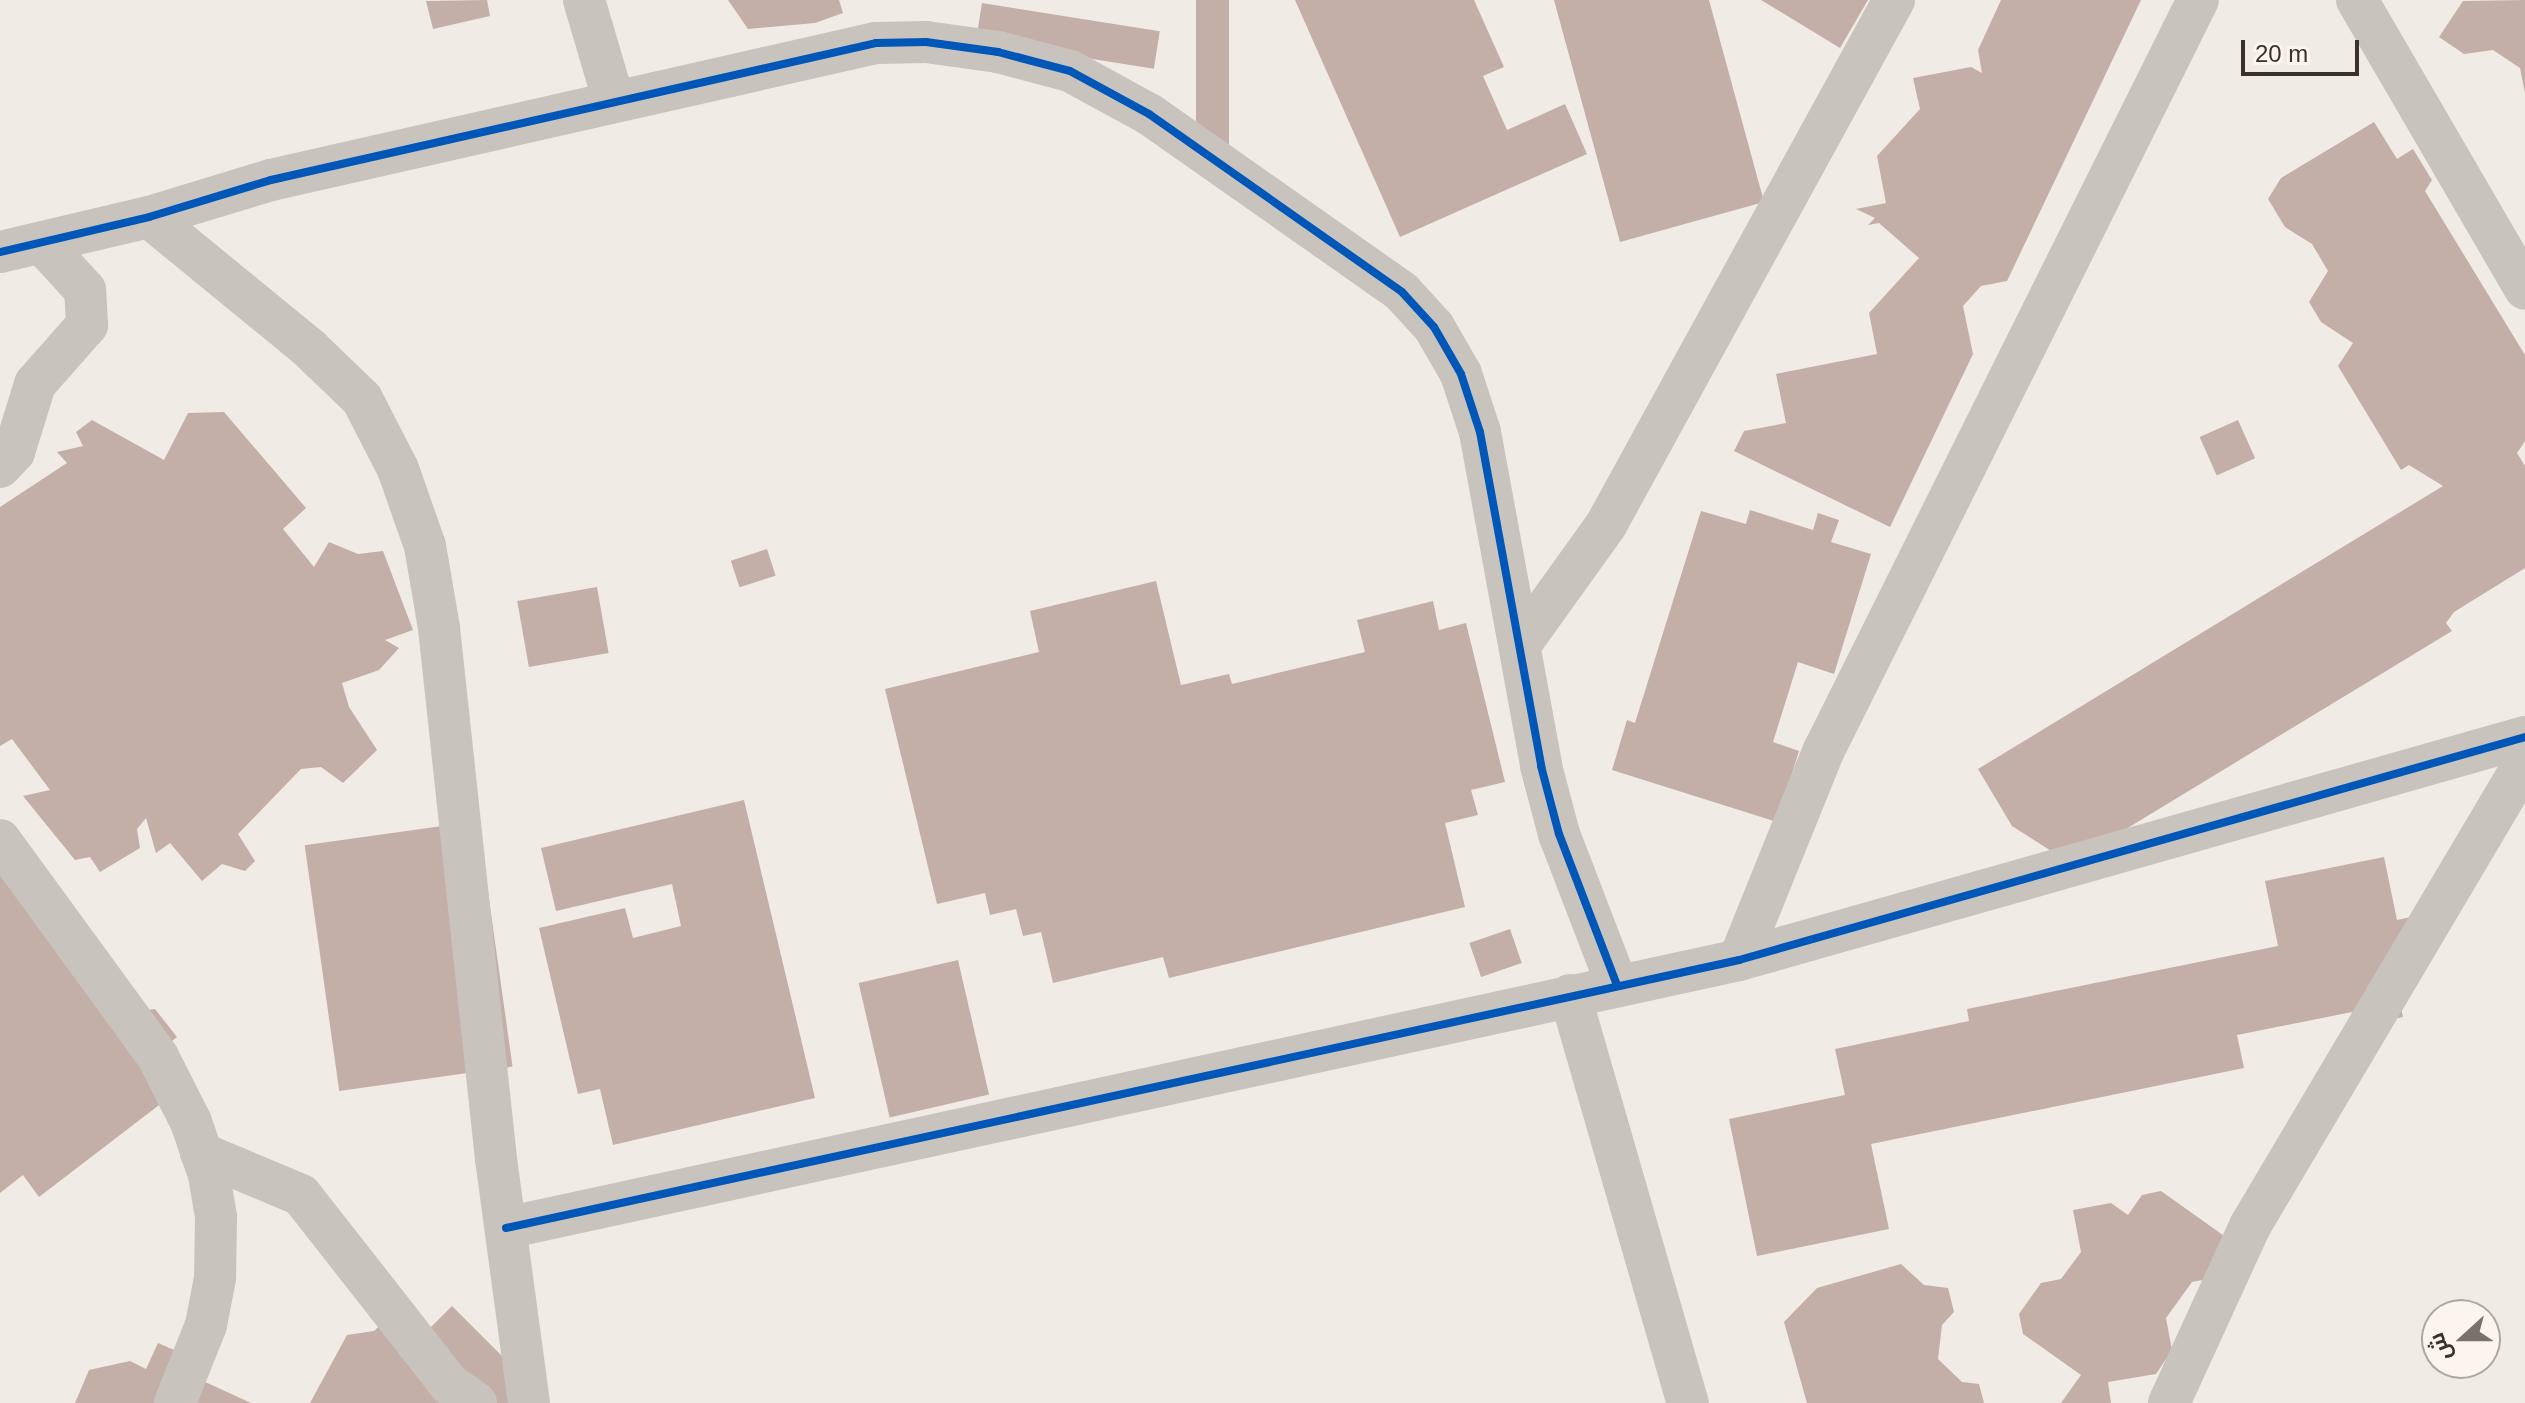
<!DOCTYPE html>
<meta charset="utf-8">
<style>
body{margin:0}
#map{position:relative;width:2525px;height:1403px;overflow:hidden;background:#f0ebe5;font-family:Arial,Cairo,sans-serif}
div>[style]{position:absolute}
.building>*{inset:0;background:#c3afa7;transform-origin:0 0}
.minor>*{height:42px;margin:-21px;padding:0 21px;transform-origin:21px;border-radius:21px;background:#c9c3be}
.cycleway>*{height:8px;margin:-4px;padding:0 4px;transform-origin:4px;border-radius:4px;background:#0057b8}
span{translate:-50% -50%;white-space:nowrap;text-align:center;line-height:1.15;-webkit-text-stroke:6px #fbf5ee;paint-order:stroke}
.north{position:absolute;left:2421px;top:1299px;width:80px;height:80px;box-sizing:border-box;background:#fbf5ee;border:2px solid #aea6a0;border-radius:50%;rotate:249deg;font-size:22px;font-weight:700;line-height:32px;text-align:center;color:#3b302b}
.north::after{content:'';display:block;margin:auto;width:28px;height:36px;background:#7a716c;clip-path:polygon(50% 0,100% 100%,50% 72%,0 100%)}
.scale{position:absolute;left:2241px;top:40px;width:118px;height:36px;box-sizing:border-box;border:4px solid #3b302b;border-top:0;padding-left:10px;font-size:24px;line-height:28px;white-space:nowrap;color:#3b302b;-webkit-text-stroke:6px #fbf5ee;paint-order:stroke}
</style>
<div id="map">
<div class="building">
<div style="clip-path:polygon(487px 0,490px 16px,433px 29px,426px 1px)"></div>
<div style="clip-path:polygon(728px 0,839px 0,843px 13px,815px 23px,748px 29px)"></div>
<div style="left:1196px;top:0;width:33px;height:148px"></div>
<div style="clip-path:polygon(1295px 0,1474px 0,1504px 67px,1483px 76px,1507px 130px,1565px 104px,1587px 154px,1400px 237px)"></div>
<div style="clip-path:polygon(1554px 0,1709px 0,1764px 202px,1620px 242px)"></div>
<div style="clip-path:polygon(1761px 0,1868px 0,1840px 48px)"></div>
<div style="clip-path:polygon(2001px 0,2141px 0,2007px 281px,1981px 286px,1963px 306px,1973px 354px,1890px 527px,1734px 451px,1744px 431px,1786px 423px,1776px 374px,1877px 354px,1869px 313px,1919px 258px,1879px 223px,1868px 225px,1875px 218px,1856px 209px,1886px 203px,1877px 156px,1920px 109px,1913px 78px,1971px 67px,1982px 73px,1978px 50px)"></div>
<div style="clip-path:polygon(2525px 0,2525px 93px,2520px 68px,2493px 50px,2464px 54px,2439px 37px,2463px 1px)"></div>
<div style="left:982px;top:3px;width:180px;height:38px;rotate:9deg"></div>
<div style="clip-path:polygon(2374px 122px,2397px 159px,2413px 149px,2432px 180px,2425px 191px,2525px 355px,2525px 441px,2517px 453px,2525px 466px,2525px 568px,2454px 612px,2446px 623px,2452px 631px,2070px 863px,2012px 826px,1978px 769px,2443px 486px,2409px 465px,2401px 470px,2338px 366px,2353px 343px,2321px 322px,2309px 302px,2328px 271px,2312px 244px,2285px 227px,2268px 199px,2281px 178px)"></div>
<div style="clip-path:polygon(224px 412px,306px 508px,283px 529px,314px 567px,329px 542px,358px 554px,383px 551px,413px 630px,385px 640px,399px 648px,379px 670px,342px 683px,349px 707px,377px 750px,343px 783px,321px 767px,301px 769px,238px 834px,255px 861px,245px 871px,222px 864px,202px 881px,170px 843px,156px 853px,146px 818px,137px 829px,140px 848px,100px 872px,90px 857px,75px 860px,23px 796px,50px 790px,12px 739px,0 746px,0 507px,67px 463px,57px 452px,83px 446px,76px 432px,92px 420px,164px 460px,188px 413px)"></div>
<div style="left:2238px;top:420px;width:42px;height:42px;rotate:66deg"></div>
<div style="clip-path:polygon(1750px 510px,1813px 530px,1818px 513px,1839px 520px,1831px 542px,1871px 554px,1834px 674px,1798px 662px,1773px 742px,1799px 751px,1777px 822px,1612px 770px,1627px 720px,1635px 723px,1701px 511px,1746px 524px)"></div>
<div style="left:767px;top:549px;width:28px;height:38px;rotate:72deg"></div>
<div style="clip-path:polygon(1156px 581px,1181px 685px,1229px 674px,1232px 684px,1365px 652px,1357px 620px,1433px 601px,1439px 630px,1466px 623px,1505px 782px,1471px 790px,1478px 815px,1445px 823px,1465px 907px,1169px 978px,1163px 957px,1053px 983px,1041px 932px,1023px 936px,1016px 909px,990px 915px,985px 893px,937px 904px,885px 689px,1039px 652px,1030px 611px)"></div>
<div style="left:597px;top:587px;width:67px;height:81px;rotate:80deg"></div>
<div style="clip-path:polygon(744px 800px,815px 1098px,613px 1145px,600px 1089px,578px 1094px,539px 928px,625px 908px,633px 938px,681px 926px,672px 884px,556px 911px,541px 848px)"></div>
<div style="left:478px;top:821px;width:248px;height:175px;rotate:82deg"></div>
<div style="clip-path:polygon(0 835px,125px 1013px,155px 1009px,177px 1037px,161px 1050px,163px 1102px,39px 1197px,23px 1175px,0 1193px)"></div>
<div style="clip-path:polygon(2384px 857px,2397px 920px,2420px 915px,2392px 965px,2403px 1017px,2355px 1027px,2352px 1012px,2237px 1035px,2244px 1068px,1871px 1144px,1889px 1229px,1757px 1256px,1729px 1119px,1845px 1095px,1835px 1049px,1969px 1021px,1967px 1009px,2278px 946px,2265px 881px)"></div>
<div style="left:1510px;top:929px;width:36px;height:43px;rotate:71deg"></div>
<div style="left:958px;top:960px;width:138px;height:102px;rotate:77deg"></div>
<div style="clip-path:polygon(2161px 1191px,2227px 1238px,2224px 1276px,2192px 1282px,2166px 1318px,2172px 1350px,2156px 1374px,2108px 1382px,2111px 1403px,2061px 1403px,2081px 1375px,2023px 1334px,2019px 1314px,2041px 1283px,2061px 1279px,2081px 1252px,2073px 1210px,2111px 1203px,2128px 1215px,2142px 1195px)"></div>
<div style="clip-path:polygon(1901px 1264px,1924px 1285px,1948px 1288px,1954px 1312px,1942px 1325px,1938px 1359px,1962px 1382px,1979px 1384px,1984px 1403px,1807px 1403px,1784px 1322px,1817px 1288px)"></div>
<div style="clip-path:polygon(452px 1306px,549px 1403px,310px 1403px,347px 1335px,374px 1331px,388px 1318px,430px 1328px)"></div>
<div style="clip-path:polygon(158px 1343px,199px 1361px,203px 1381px,251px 1403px,75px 1403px,89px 1370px,130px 1361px,146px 1369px)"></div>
</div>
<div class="minor">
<div style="left:584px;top:0;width:106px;rotate:73.6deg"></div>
<div style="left:2357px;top:0;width:334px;rotate:59.8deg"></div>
<div style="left:149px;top:217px;width:208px;rotate:39.3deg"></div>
<div style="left:310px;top:349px;width:72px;rotate:43.9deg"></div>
<div style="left:362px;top:399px;width:79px;rotate:62.8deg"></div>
<div style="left:398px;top:469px;width:82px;rotate:70.7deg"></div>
<div style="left:425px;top:546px;width:83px;rotate:80.3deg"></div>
<div style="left:439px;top:628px;width:534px;rotate:83.87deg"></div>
<div style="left:496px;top:1159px;width:246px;rotate:82.3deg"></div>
<div style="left:0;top:252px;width:153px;rotate:-13.2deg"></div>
<div style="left:149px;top:217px;width:127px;rotate:-16.9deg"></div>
<div style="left:271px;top:180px;width:620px;rotate:-12.76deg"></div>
<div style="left:876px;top:43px;width:50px;rotate:-1.1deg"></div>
<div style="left:926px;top:42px;width:73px;rotate:7.9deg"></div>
<div style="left:998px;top:52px;width:74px;rotate:14.8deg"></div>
<div style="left:1070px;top:71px;width:90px;rotate:28.6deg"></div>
<div style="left:1149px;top:114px;width:309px;rotate:35.1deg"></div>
<div style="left:1402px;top:292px;width:47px;rotate:47.6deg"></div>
<div style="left:1434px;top:327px;width:54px;rotate:60.1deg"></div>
<div style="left:1461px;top:374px;width:61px;rotate:71.9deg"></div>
<div style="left:1480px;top:432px;width:340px;rotate:79.6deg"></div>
<div style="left:1541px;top:766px;width:70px;rotate:75.2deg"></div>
<div style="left:1559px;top:834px;width:162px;rotate:69deg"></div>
<div style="left:0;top:467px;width:21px;rotate:-47deg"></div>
<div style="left:14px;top:452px;width:71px;rotate:-72.8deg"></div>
<div style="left:35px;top:384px;width:79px;rotate:-48.6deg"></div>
<div style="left:87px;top:325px;width:35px;rotate:-93deg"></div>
<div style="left:85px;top:290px;width:62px;rotate:-132.4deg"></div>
<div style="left:1520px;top:645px;width:148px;rotate:-54.4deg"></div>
<div style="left:1606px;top:525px;width:599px;rotate:-61.25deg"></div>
<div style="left:0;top:840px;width:268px;rotate:53.9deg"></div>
<div style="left:158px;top:1057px;width:73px;rotate:63.1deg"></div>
<div style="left:191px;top:1122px;width:56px;rotate:71.2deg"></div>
<div style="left:209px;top:1175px;width:43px;rotate:80.5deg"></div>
<div style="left:216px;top:1217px;width:61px;rotate:90.9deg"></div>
<div style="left:215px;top:1278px;width:48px;rotate:100.8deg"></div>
<div style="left:206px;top:1325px;width:84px;rotate:111.7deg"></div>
<div style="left:1739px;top:960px;width:227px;rotate:-68deg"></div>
<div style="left:1824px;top:750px;width:838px;rotate:-63.5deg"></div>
<div style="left:1570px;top:995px;width:425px;rotate:73.9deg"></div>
<div style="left:201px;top:1153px;width:108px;rotate:22.8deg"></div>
<div style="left:301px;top:1195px;width:240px;rotate:51.9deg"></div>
<div style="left:449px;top:1384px;width:33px;rotate:35deg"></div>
<div style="left:506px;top:1228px;width:1262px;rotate:-12.26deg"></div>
<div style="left:1739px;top:960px;width:817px;rotate:-15.84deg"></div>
<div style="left:2169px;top:1403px;width:195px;rotate:-65.4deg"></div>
<div style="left:2250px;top:1226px;width:539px;rotate:-59.35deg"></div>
</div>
<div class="cycleway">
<div style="left:0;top:252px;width:153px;rotate:-13.2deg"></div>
<div style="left:149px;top:217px;width:127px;rotate:-16.9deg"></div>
<div style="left:271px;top:180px;width:620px;rotate:-12.76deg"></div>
<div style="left:876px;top:43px;width:50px;rotate:-1.1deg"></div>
<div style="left:926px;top:42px;width:73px;rotate:7.9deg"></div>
<div style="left:998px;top:52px;width:74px;rotate:14.8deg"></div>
<div style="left:1070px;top:71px;width:90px;rotate:28.6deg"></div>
<div style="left:1149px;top:114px;width:309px;rotate:35.1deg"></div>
<div style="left:1402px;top:292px;width:47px;rotate:47.6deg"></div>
<div style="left:1434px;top:327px;width:54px;rotate:60.1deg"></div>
<div style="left:1461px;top:374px;width:61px;rotate:71.9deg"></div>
<div style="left:1480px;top:432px;width:340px;rotate:79.6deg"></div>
<div style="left:1541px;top:766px;width:70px;rotate:75.2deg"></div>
<div style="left:1559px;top:834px;width:162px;rotate:69deg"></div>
<div style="left:506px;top:1228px;width:1262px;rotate:-12.26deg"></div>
<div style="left:1739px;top:960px;width:817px;rotate:-15.84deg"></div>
</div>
<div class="north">ش</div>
<div class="scale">20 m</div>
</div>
